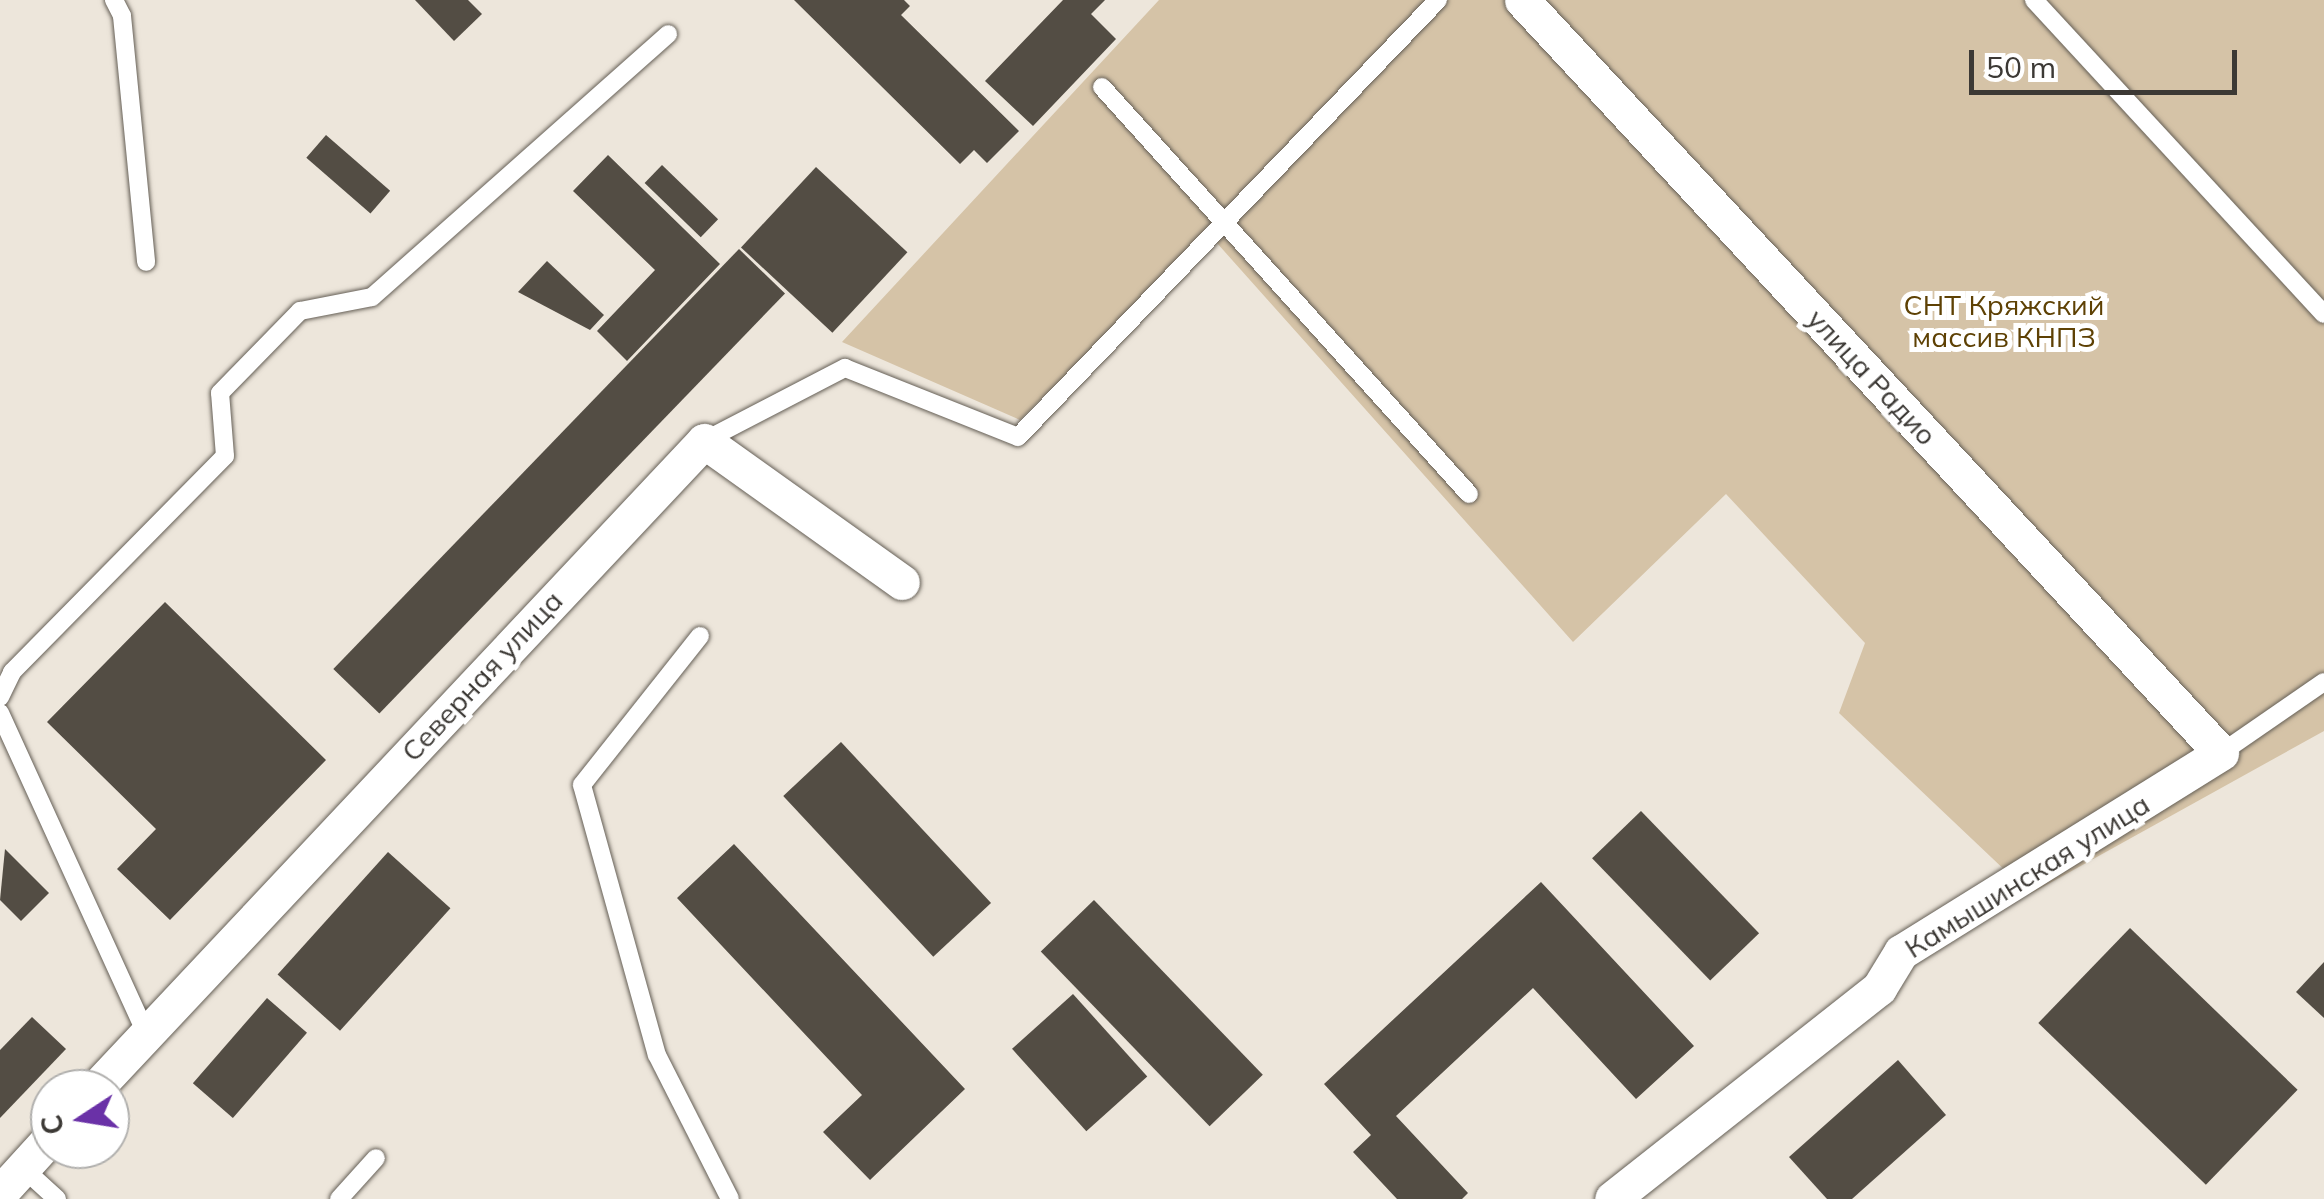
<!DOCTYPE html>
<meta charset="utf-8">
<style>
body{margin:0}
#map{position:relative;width:2324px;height:1199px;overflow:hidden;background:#ede6db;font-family:Mulish,sans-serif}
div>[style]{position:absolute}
.green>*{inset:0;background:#d5c3a7}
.building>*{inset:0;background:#534d44;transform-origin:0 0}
.roads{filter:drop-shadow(0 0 2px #655f56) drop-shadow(0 0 2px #655f56)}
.lane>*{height:18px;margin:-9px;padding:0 9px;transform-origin:9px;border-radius:9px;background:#fff}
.street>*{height:35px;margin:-17.5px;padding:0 17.5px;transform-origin:17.5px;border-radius:17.5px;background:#fff}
span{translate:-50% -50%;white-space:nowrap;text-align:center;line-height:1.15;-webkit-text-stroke:10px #fff;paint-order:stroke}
.park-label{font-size:28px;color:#5e4104}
.street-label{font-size:28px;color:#3c3935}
.north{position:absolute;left:30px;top:1069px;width:100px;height:100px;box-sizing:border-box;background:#fff;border:2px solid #b1b0ae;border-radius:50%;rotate:258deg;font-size:28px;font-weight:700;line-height:40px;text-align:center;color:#3c3935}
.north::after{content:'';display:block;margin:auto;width:35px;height:45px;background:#6a31a7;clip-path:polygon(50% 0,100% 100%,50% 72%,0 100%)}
.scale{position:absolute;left:1969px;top:50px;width:268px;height:45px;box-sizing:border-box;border:5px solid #3c3935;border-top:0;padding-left:12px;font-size:30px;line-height:35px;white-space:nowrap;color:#3c3935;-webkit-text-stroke:8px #fff;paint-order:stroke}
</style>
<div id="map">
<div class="green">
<div style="clip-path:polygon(1159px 0,2324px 0,2324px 731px,2030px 894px,1839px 713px,1865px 643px,1726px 494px,1573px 642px,1208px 233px,1020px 420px,842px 342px)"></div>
</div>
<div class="building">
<div style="clip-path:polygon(415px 0,468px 0,482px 14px,454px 41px)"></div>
<div style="clip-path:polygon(794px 0,904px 0,910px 6px,901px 15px,1019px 131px,987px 163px,974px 150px,960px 164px)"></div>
<div style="clip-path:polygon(1063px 0,1105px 0,1091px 14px,1116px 39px,1033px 126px,985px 81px)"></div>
<div style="left:326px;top:135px;width:85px;height:30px;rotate:41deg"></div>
<div style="clip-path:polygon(608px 155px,720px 264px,627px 361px,597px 331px,655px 270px,573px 191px)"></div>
<div style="left:662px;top:165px;width:78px;height:25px;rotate:44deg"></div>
<div style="left:816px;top:167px;width:125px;height:110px;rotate:43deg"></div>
<div style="left:739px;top:249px;width:64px;height:584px;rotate:44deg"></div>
<div style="clip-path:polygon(547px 261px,604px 315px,590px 330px,518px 292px)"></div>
<div style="clip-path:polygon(165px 602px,326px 760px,170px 920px,117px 869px,156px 829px,47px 722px)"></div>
<div style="left:841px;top:742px;width:220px;height:79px;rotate:47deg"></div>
<div style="left:1641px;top:811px;width:170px;height:68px;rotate:46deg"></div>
<div style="clip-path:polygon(734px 844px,965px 1089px,870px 1180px,823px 1132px,862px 1095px,677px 898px)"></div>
<div style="clip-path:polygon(5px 849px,49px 893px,21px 921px,0 900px)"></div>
<div style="left:388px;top:852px;width:84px;height:165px;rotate:42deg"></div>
<div style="clip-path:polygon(1541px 882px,1694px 1046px,1636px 1099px,1533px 988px,1396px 1116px,1468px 1193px,1462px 1199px,1397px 1199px,1353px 1152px,1371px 1135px,1324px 1084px)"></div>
<div style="left:1094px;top:900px;width:243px;height:74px;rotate:46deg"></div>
<div style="left:2130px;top:928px;width:233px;height:132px;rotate:44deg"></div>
<div style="clip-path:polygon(2324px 962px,2324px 1018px,2296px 992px)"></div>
<div style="left:1073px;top:994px;width:111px;height:82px;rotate:48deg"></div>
<div style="left:267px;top:998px;width:53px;height:113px;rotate:41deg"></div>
<div style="clip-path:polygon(32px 1017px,66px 1049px,0 1118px,0 1050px)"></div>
<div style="clip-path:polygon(1898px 1060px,1946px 1115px,1852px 1199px,1827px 1199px,1789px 1157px)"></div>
</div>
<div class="roads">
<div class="lane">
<div style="left:114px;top:0;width:18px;rotate:63deg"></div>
<div style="left:122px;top:16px;width:247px;rotate:84.4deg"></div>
<div style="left:2034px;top:0;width:427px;rotate:47.3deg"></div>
<div style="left:1102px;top:87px;width:548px;rotate:47.96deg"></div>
<div style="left:704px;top:441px;width:159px;rotate:-27.4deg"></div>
<div style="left:845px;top:368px;width:186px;rotate:21.7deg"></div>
<div style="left:1018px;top:437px;width:606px;rotate:-46.14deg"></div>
<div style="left:700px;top:636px;width:190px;rotate:128.4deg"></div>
<div style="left:582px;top:785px;width:280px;rotate:74.5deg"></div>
<div style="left:657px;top:1055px;width:161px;rotate:63.1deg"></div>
<div style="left:0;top:697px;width:28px;rotate:-64deg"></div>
<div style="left:12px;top:672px;width:303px;rotate:-45.4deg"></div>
<div style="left:225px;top:456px;width:63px;rotate:-94.5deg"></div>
<div style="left:220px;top:393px;width:115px;rotate:-45.7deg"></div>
<div style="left:300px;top:311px;width:73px;rotate:-11deg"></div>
<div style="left:372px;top:297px;width:396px;rotate:-41.6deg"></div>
<div style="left:0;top:713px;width:352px;rotate:65.5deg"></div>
<div style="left:2221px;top:753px;width:125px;rotate:-34.6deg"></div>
<div style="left:23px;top:1168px;width:46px;rotate:42.4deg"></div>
<div style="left:339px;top:1199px;width:55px;rotate:-47.9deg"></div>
</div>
<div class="street">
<div style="left:1522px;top:0;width:1027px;rotate:47.13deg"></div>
<div style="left:2221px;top:753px;width:377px;rotate:148.1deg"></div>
<div style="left:1901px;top:952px;width:42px;rotate:121.4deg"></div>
<div style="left:1879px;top:988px;width:340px;rotate:141.7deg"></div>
<div style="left:95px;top:1089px;width:889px;rotate:-46.78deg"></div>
<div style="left:704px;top:441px;width:243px;rotate:35.5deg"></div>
<div style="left:0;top:1193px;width:74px;rotate:-47.7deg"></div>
</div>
</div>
<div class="park-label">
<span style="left:2004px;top:321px">СНТ Кряжский<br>массив КНПЗ</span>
</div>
<div class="street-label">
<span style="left:1872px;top:377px;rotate:47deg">улица Радио</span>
<span style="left:482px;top:676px;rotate:-47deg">Северная улица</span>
<span style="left:2027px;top:876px;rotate:-32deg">Камышинская улица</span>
</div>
<div class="north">С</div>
<div class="scale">50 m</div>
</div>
